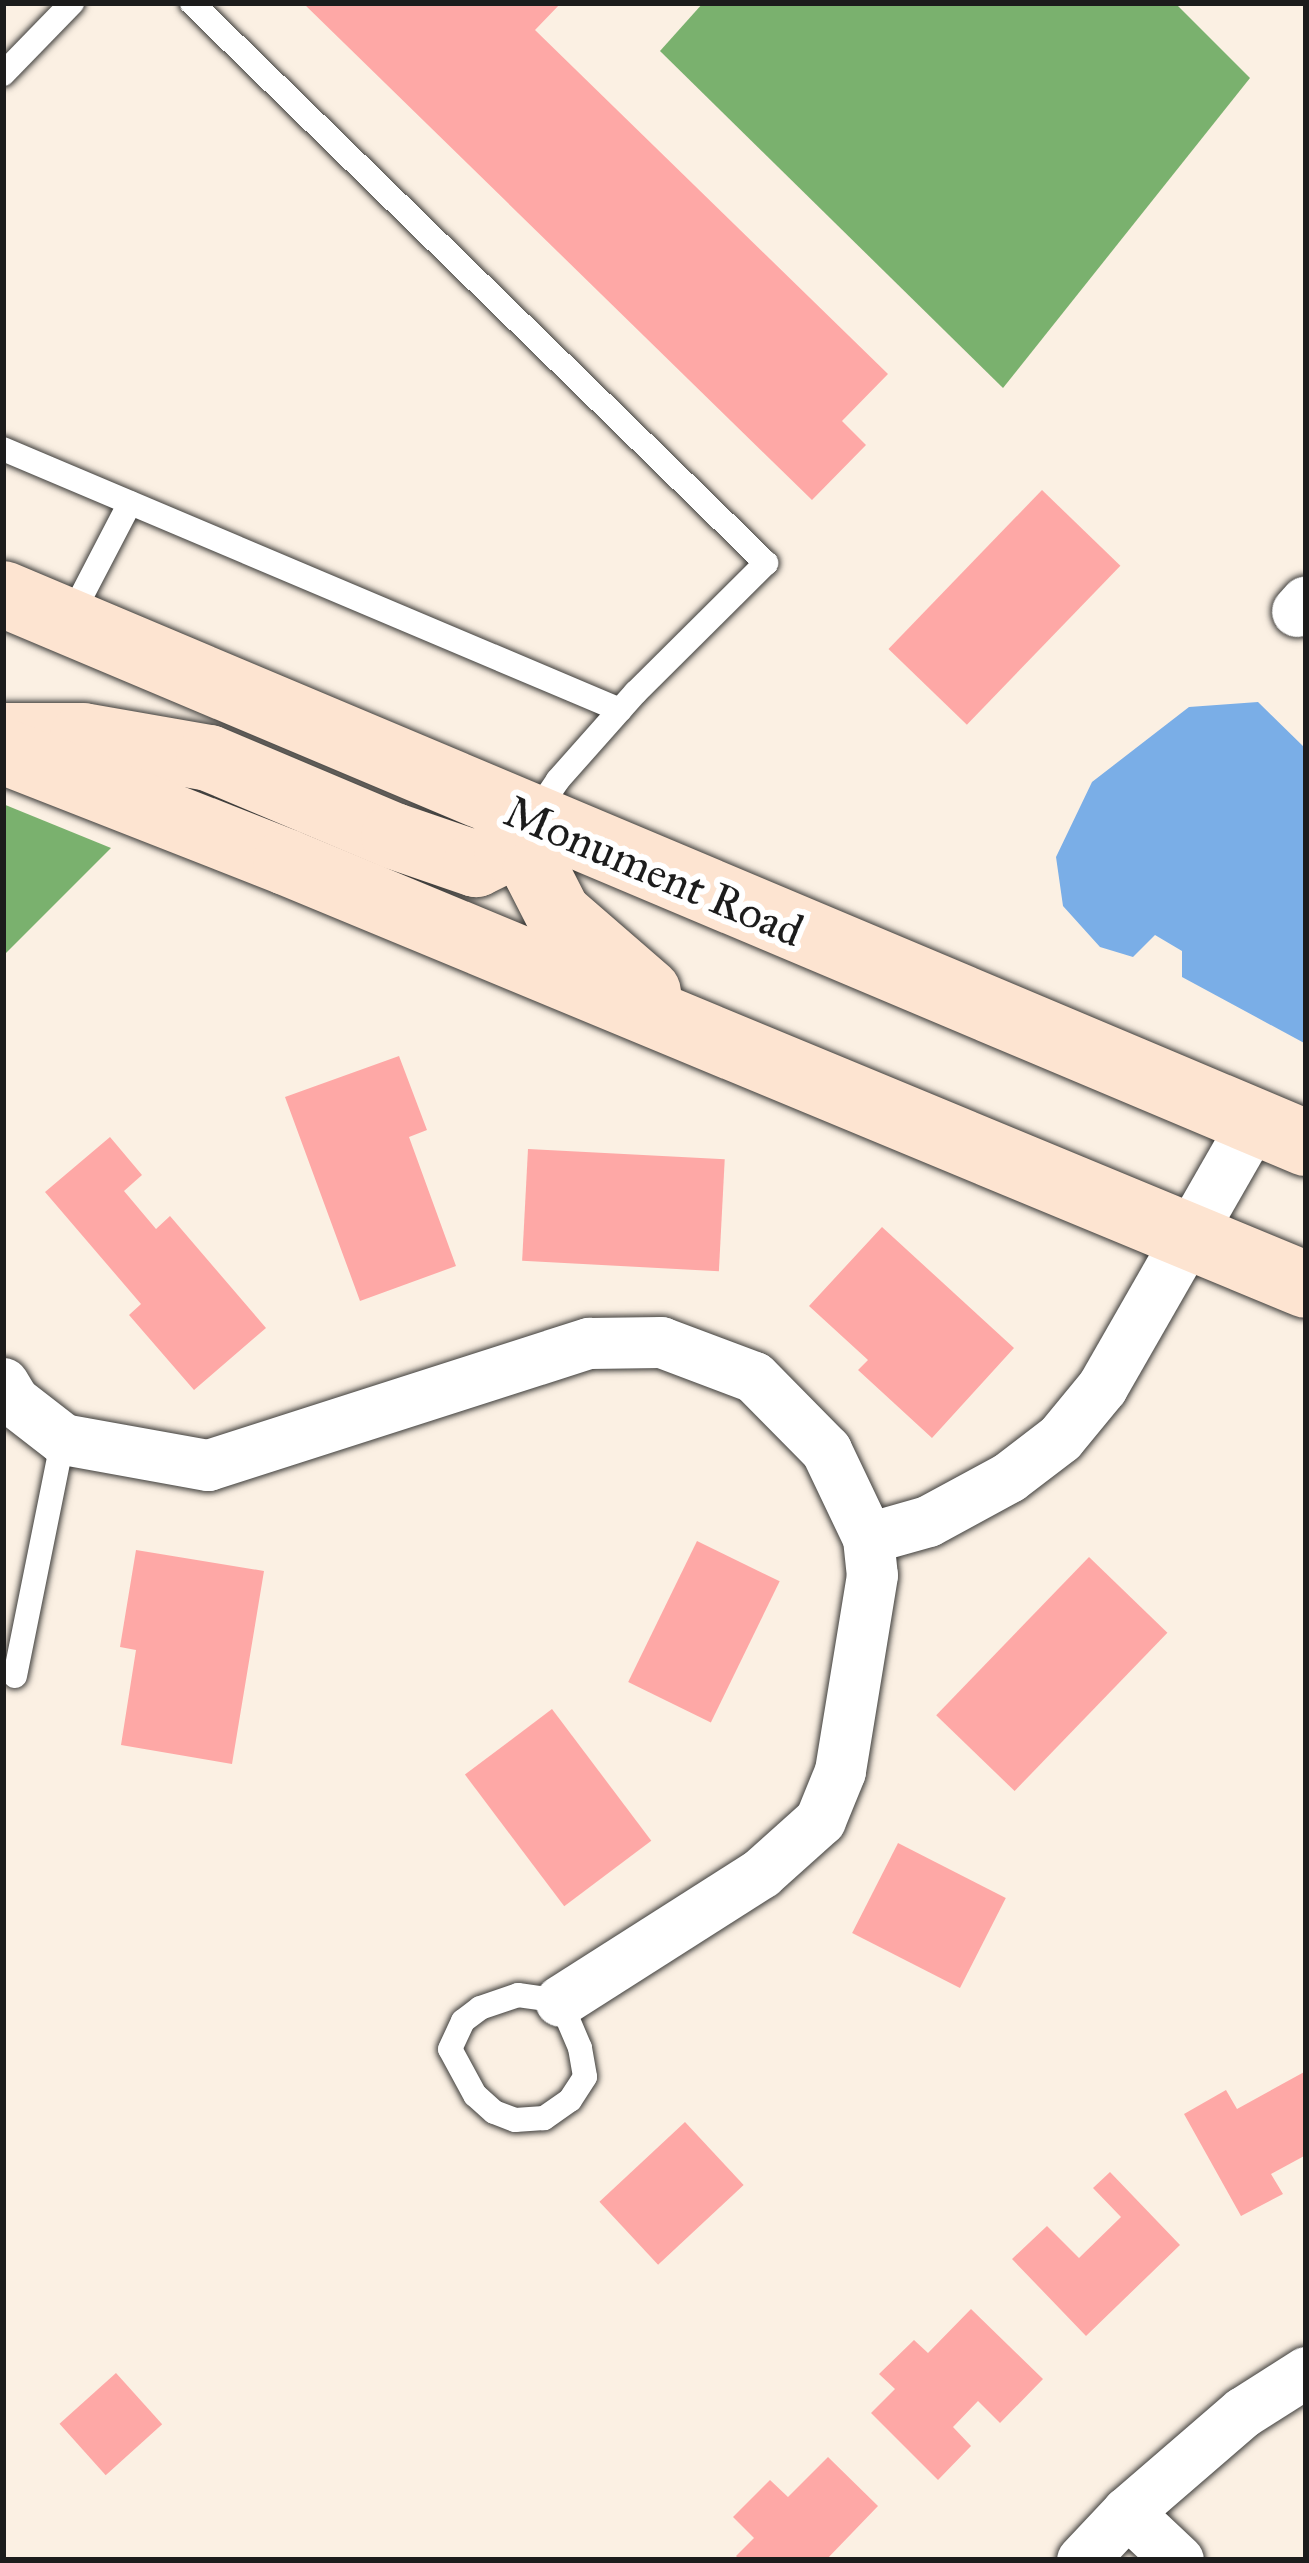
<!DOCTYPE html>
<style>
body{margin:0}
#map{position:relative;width:1309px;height:2563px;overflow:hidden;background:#fbf0e3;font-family:"IM FELL Great Primer",serif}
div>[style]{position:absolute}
.forest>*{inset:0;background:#7ab16e}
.water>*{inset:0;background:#7aaee7}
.building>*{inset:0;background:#fea8a6;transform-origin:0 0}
.roads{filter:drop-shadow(0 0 3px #3d3c3a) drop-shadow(0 0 3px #3d3c3a)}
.lane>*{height:24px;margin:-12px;padding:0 12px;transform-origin:12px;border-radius:12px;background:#fff}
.street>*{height:51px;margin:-25.5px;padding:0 25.5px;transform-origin:25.5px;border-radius:25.5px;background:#fff}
.secondary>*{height:66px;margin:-33px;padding:0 33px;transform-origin:33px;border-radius:33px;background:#fde4d1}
span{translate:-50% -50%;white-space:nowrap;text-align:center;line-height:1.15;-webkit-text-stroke:12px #fff;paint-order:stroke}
.street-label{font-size:45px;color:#1c1c1c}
.frame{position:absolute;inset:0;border:6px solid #1c1c1c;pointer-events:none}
</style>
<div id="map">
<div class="forest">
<div style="clip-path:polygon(703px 3px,1175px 3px,1250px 78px,1003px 388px,660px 51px)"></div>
<div style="clip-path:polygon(3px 804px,111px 848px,3px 956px)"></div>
</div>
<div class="water">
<div style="clip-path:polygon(1258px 702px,1306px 749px,1306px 1044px,1182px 977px,1182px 951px,1155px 935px,1133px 957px,1100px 947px,1063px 906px,1056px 857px,1092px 782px,1189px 707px)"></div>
</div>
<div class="building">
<div style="clip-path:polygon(303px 3px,561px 3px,535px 30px,888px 374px,842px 421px,866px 445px,812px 500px)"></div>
<div style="left:1042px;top:490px;width:109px;height:221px;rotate:44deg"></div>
<div style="clip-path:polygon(399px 1056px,427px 1130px,409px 1137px,456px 1266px,360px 1301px,285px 1097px)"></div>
<div style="clip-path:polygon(110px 1137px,142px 1175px,124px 1191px,156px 1229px,170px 1216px,266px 1328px,194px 1390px,129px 1315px,141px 1304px,45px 1192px)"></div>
<div style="left:528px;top:1149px;width:197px;height:112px;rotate:3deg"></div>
<div style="clip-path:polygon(882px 1227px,1014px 1348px,932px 1438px,858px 1370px,868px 1360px,809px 1306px)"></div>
<div style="left:697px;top:1541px;width:92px;height:157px;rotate:26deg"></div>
<div style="clip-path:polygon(136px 1550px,264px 1571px,232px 1764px,121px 1745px,136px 1650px,120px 1647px)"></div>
<div style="left:1089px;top:1557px;width:109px;height:220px;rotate:44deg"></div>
<div style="left:552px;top:1709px;width:165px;height:109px;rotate:53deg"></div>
<div style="left:898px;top:1843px;width:121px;height:101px;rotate:27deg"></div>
<div style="clip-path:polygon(1306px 2071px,1306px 2155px,1271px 2174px,1283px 2194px,1241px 2216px,1184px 2114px,1226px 2090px,1237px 2109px)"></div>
<div style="left:685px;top:2122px;width:86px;height:117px;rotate:47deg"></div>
<div style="clip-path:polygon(1110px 2172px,1180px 2245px,1086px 2336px,1012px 2259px,1047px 2226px,1079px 2258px,1121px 2217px,1093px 2188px)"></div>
<div style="clip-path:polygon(971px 2309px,1043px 2379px,1000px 2423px,978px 2401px,953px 2427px,971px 2446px,938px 2480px,871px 2413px,895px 2389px,879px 2374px,914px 2340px,928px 2353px)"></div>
<div style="left:116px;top:2373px;width:69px;height:76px;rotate:48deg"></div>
<div style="clip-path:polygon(828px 2457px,878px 2506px,826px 2560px,740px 2560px,736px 2556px,754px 2538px,733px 2517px,770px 2480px,788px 2497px)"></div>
</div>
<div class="roads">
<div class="lane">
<div style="left:192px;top:3px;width:802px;rotate:44.29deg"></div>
<div style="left:766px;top:563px;width:183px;rotate:135.2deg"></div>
<div style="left:636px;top:692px;width:118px;rotate:131.6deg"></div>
<div style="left:558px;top:780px;width:40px;rotate:124deg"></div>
<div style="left:3px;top:74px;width:99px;rotate:-45.8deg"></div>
<div style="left:3px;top:449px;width:670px;rotate:22.93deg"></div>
<div style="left:69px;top:620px;width:132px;rotate:-62.5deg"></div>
<div style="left:15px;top:1676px;width:242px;rotate:-78.6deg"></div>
<div style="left:518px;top:1995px;width:42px;rotate:8.1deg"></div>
<div style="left:560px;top:2001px;width:51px;rotate:66.9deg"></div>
<div style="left:580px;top:2048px;width:29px;rotate:80deg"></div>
<div style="left:585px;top:2077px;width:27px;rotate:123deg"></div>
<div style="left:570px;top:2100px;width:32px;rotate:145deg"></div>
<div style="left:544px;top:2118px;width:29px;rotate:176deg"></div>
<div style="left:515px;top:2120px;width:22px;rotate:-159deg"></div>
<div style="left:494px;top:2112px;width:25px;rotate:-138deg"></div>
<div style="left:475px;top:2095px;width:52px;rotate:-118.5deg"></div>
<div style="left:450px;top:2049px;width:31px;rotate:-65deg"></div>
<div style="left:463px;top:2021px;width:21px;rotate:-37deg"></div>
<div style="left:480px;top:2008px;width:40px;rotate:-18.9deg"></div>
</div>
<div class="street">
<div style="left:1297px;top:611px;width:13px;rotate:-48deg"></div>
<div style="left:3px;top:1383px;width:21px;rotate:59deg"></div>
<div style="left:14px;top:1401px;width:62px;rotate:37.8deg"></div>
<div style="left:63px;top:1439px;width:147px;rotate:10.2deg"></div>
<div style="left:208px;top:1465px;width:400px;rotate:-17.8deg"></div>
<div style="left:589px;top:1343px;width:72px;rotate:-0.8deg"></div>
<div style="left:661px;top:1342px;width:99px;rotate:20.6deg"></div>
<div style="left:754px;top:1377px;width:103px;rotate:45.4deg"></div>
<div style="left:826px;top:1450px;width:98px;rotate:64.5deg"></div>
<div style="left:868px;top:1538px;width:37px;rotate:84deg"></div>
<div style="left:872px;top:1575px;width:199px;rotate:99.3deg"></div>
<div style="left:840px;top:1771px;width:53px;rotate:112.2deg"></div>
<div style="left:820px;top:1820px;width:79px;rotate:138.1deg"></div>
<div style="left:761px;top:1873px;width:238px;rotate:147.5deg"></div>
<div style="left:868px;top:1538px;width:62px;rotate:-15.8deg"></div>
<div style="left:928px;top:1521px;width:92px;rotate:-28.5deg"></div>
<div style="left:1009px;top:1477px;width:64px;rotate:-37.4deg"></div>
<div style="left:1060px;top:1438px;width:66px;rotate:-50.5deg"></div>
<div style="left:1102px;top:1387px;width:305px;rotate:-60.2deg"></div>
<div style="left:1127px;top:2512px;width:70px;rotate:43.3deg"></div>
<div style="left:1082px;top:2560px;width:66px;rotate:-46.8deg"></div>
<div style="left:1127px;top:2512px;width:153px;rotate:-40.8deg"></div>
<div style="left:1243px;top:2412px;width:75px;rotate:-32.4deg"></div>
</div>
<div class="secondary">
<div style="left:3px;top:594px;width:1414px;rotate:22.85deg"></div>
<div style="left:4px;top:736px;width:79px"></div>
<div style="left:83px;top:736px;width:128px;rotate:9.9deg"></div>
<div style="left:209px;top:758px;width:201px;rotate:22.9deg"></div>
<div style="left:394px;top:836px;width:87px;rotate:18.9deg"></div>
<div style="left:476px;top:864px;width:34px;rotate:-26deg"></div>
<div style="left:507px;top:849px;width:38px;rotate:-49deg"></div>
<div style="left:3px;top:751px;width:304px;rotate:21.4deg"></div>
<div style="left:286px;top:862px;width:1104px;rotate:22.52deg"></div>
<div style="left:532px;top:820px;width:51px;rotate:85.5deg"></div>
<div style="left:536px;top:871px;width:48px;rotate:62.9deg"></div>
<div style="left:558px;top:914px;width:119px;rotate:40.9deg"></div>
</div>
</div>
<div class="street-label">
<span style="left:654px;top:871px;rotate:23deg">Monument Road</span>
</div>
<div class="frame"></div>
</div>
